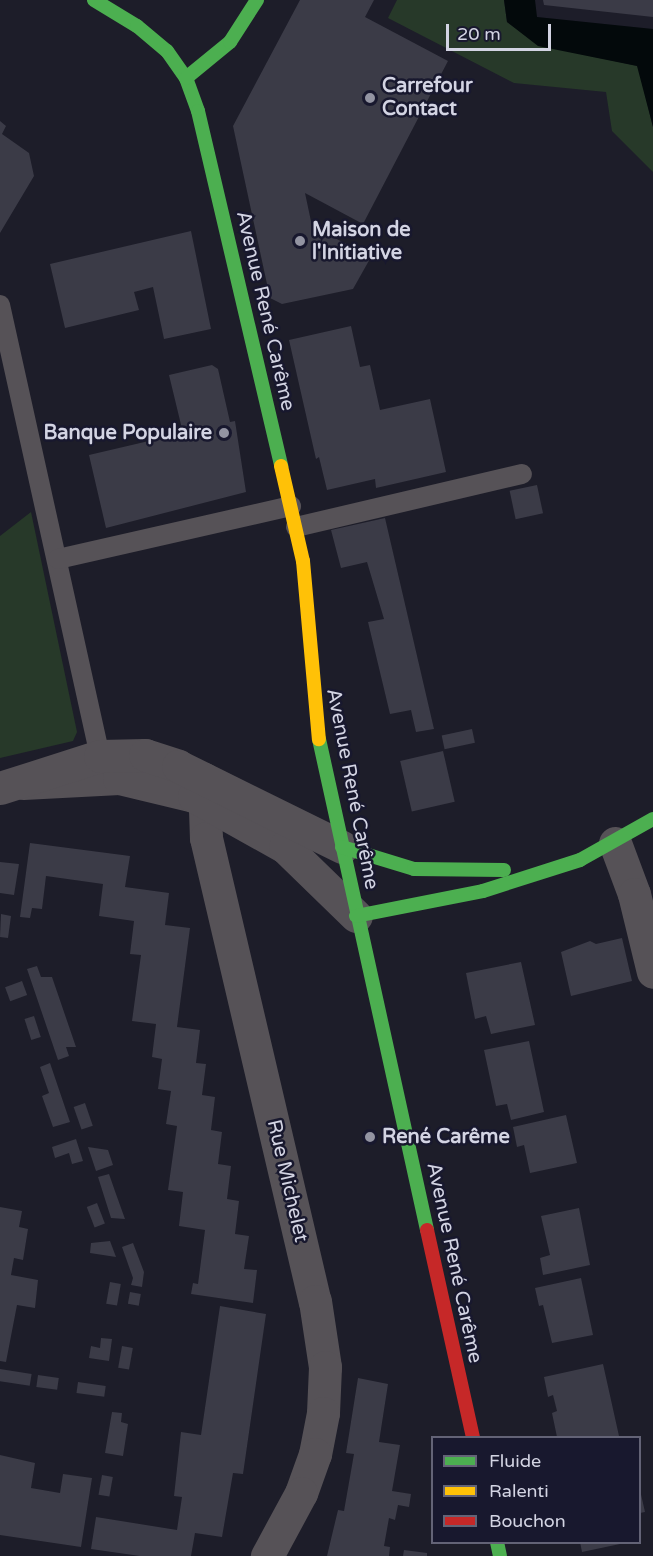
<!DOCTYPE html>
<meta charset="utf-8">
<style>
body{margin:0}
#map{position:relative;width:653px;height:1556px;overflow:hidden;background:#1d1d29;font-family:"Varela Round",sans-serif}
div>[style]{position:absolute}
.green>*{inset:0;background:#273929}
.water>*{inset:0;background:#03090b}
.building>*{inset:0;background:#3b3b47;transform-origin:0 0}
.lane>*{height:20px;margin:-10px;padding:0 10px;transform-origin:10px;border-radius:10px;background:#565257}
.street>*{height:33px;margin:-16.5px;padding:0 16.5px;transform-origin:16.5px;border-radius:16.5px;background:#565257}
.fast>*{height:14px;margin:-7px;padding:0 7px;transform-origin:7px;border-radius:7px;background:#4caf50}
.slow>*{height:14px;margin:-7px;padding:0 7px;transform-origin:7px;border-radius:7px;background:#ffc107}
.jam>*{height:14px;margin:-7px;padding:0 7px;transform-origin:7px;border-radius:7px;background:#c62828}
.dots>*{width:16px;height:16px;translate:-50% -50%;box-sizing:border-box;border:3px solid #18182e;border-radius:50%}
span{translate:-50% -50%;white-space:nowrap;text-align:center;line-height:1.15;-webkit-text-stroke:5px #18182e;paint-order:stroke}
.poi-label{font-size:20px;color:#d3d4e3;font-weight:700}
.left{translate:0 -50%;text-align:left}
.right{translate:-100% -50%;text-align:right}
.street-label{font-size:20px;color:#d3d4e3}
.legend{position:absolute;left:431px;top:1436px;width:210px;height:108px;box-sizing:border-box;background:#18182e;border:2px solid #636376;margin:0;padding:8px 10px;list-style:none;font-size:18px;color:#d3d4e3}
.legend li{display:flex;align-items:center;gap:12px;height:30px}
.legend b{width:30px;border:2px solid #636376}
.scale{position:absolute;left:446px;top:24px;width:105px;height:27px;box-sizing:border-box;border:3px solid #d3d4e3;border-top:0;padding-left:8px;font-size:18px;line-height:21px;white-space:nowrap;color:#d3d4e3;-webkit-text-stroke:4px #18182e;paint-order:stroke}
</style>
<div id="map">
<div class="green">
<div style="clip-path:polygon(397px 0,504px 0,507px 22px,538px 45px,638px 66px,653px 127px,653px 172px,612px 131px,606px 92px,514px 83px,388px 18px)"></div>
<div style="clip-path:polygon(31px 512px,77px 732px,73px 741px,0 758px,0 536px)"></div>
</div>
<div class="water">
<div style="clip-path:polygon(504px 0,535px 0,537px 17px,653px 29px,653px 127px,637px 66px,538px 46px,507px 22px)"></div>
</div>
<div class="building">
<div style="clip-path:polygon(300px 0,374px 0,365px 17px,448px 61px,363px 224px,305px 193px,312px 226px,371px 257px,353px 289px,282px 304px,270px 298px,233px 126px)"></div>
<div style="clip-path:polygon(543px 0,653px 0,653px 17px,544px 5px)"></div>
<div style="clip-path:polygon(0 121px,6px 126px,2px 134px,29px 153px,34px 176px,0 233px)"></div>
<div style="clip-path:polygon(191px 231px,211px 329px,164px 339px,153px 287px,134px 292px,139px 310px,65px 328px,50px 264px)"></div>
<div style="clip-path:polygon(351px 326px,360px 367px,370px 365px,380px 410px,430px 399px,446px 472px,376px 488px,375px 479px,327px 490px,319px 457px,316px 459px,289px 340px)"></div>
<div style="clip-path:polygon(212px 365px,218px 369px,230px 422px,235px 421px,246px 492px,106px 528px,89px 455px,183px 433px,169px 375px)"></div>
<div style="left:537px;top:485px;width:29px;height:28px;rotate:78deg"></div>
<div style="clip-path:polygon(385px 518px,434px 729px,416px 732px,411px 710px,390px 714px,368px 622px,384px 619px,367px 562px,341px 568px,331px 530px)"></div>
<div style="left:472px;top:729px;width:14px;height:31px;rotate:78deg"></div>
<div style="left:443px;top:751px;width:52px;height:44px;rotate:77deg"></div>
<div style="clip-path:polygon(30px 843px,130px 856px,125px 887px,169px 893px,165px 925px,190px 928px,177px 1027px,200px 1030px,196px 1063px,206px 1064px,202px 1095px,215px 1097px,211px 1130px,222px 1132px,218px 1164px,231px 1166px,227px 1199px,239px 1201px,235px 1234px,249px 1236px,244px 1269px,257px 1270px,253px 1303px,191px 1294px,193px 1283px,198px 1284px,205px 1230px,179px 1226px,183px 1192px,168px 1190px,177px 1126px,166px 1124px,171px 1091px,158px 1089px,162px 1059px,152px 1057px,156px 1024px,132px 1021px,141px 955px,130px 954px,134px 921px,99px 916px,103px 884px,46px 876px,42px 909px,32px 908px,30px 918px,20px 917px)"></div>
<div style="clip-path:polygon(0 862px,19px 864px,14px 895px,0 893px)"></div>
<div style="clip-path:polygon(1px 914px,11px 916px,8px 938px,0 937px)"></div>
<div style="clip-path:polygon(622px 938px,632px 981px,571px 996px,561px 952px,590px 941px,596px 944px)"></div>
<div style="clip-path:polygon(521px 962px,535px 1025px,491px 1034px,486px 1016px,475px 1019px,466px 973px)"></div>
<div style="clip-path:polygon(37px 966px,41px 977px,52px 977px,76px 1047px,66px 1047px,69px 1056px,58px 1060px,27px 969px)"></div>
<div style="left:22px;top:981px;width:15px;height:18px;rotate:70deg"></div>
<div style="left:34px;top:1016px;width:22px;height:10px;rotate:72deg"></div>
<div style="clip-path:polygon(529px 1041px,544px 1112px,511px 1120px,507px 1104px,496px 1106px,484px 1050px)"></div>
<div style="clip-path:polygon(50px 1063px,70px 1122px,53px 1127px,42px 1096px,49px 1093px,40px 1067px)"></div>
<div style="left:85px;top:1103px;width:24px;height:12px;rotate:71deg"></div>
<div style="clip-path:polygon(566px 1115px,577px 1163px,530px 1173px,524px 1145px,517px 1147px,513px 1127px)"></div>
<div style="clip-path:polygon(76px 1139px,83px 1161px,72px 1164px,69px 1153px,55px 1158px,52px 1147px)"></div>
<div style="clip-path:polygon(88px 1147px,108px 1150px,113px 1165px,96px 1171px)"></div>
<div style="clip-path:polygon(109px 1174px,116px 1194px,125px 1219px,111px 1218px,98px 1177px)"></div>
<div style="left:97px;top:1203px;width:22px;height:11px;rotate:69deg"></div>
<div style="clip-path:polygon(0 1207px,22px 1211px,19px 1227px,28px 1229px,23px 1260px,14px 1258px,11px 1275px,38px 1280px,35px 1308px,17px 1305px,6px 1362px,0 1361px)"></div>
<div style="clip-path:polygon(579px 1208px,590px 1265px,543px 1275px,540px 1258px,550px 1255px,541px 1216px)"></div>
<div style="clip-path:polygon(110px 1241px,116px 1257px,90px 1253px,91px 1243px)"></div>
<div style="clip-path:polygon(133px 1243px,144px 1272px,142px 1287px,131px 1285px,133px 1278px,122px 1247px)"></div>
<div style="clip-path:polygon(581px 1278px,593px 1335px,552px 1343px,543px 1305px,539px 1306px,535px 1288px)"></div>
<div style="left:110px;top:1282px;width:11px;height:22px;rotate:10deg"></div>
<div style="left:130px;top:1292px;width:11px;height:12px;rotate:10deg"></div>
<div style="clip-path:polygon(220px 1306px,266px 1314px,243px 1474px,233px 1473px,222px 1537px,195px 1533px,191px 1556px,140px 1556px,91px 1549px,96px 1517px,177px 1530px,182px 1497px,174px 1496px,181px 1432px,201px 1435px)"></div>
<div style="clip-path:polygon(101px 1338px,112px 1339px,109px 1361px,89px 1358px,91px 1346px,100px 1348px)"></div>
<div style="left:122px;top:1346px;width:11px;height:22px;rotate:10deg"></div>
<div style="clip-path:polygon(603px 1364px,619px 1436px,557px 1437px,552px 1413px,557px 1411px,553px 1395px,548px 1397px,544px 1377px)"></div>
<div style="left:0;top:1369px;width:32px;height:12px;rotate:9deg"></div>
<div style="left:38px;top:1375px;width:21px;height:12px;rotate:8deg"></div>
<div style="clip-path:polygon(358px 1378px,388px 1384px,379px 1442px,400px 1445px,392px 1491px,411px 1494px,409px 1507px,398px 1505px,395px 1520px,389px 1518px,384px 1546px,390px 1547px,389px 1556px,327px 1556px,338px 1510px,344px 1511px,354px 1454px,346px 1453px)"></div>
<div style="left:78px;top:1382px;width:28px;height:11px;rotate:8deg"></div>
<div style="clip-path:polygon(112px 1412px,122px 1413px,121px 1422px,128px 1424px,123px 1456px,105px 1453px)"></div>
<div style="clip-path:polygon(0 1455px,35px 1463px,31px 1488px,60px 1493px,63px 1474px,92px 1478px,81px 1547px,0 1535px)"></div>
<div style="left:102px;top:1475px;width:11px;height:20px;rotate:10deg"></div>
<div style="clip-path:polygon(640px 1490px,645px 1512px,640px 1513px)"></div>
<div style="clip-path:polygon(580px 1542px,620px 1542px,620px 1544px,582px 1552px)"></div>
<div style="clip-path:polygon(404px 1550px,427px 1553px,427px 1556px,403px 1556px)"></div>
</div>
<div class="lane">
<div style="left:0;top:305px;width:471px;rotate:77.5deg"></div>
<div style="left:296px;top:527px;width:232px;rotate:-13.2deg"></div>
<div style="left:58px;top:559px;width:239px;rotate:-12.8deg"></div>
</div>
<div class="street">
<div style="left:204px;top:779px;width:59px;rotate:88.1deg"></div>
<div style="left:206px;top:838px;width:476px;rotate:76.8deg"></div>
<div style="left:315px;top:1301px;width:67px;rotate:81.4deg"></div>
<div style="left:325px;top:1367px;width:46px;rotate:92.5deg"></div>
<div style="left:323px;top:1413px;width:42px;rotate:101deg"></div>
<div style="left:315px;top:1454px;width:41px;rotate:109.7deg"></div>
<div style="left:301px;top:1493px;width:72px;rotate:118.4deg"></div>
<div style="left:23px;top:783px;width:96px;rotate:-3deg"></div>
<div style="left:119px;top:778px;width:77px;rotate:13.5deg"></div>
<div style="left:194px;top:796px;width:104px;rotate:29.3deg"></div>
<div style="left:285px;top:847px;width:99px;rotate:44.2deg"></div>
<div style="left:0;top:788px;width:105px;rotate:-17.7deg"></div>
<div style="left:100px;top:756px;width:45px;rotate:-1.3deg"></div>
<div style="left:145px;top:755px;width:35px;rotate:18deg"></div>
<div style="left:178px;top:766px;width:183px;rotate:26.3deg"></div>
<div style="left:615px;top:843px;width:54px;rotate:69.6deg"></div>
<div style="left:634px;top:894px;width:80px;rotate:76.3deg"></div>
</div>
<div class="fast">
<div style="left:94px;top:0;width:50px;rotate:31.2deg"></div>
<div style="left:137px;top:26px;width:39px;rotate:40deg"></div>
<div style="left:167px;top:51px;width:33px;rotate:55deg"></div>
<div style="left:186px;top:78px;width:35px;rotate:70deg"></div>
<div style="left:198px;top:111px;width:365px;rotate:76.8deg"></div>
<div style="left:186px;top:78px;width:57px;rotate:-39.3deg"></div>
<div style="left:230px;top:42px;width:50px;rotate:-57.3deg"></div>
<div style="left:319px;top:739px;width:503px;rotate:77.59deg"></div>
<div style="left:342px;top:847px;width:75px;rotate:17deg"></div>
<div style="left:414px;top:869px;width:90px;rotate:0.6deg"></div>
<div style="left:356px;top:916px;width:129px;rotate:-11.1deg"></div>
<div style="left:483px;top:891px;width:102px;rotate:-17.7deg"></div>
<div style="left:580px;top:860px;width:84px;rotate:-29.3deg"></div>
<div style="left:497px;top:1542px;width:14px;rotate:78deg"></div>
</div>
<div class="slow">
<div style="left:281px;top:466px;width:98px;rotate:77deg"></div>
<div style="left:303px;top:561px;width:179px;rotate:84.9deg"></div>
</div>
<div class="jam">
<div style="left:427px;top:1230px;width:213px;rotate:77.5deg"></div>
</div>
<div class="dots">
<div style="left:370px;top:98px;background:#9394a2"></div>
<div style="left:300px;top:241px;background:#9394a2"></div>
<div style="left:224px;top:433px;background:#9394a2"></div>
<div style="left:370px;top:1137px;background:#9394a2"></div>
</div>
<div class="poi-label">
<span class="left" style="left:382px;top:98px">Carrefour<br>Contact</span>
<span class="left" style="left:312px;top:242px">Maison de<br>l'Initiative</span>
<span class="right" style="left:212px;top:433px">Banque Populaire</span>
<span class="left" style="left:382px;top:1137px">René Carême</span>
</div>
<div class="street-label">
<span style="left:265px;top:311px;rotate:77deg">Avenue René Carême</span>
<span style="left:352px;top:789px;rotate:79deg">Avenue René Carême</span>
<span style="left:287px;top:1181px;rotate:77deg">Rue Michelet</span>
<span style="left:454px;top:1263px;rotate:78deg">Avenue René Carême</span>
</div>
<ul class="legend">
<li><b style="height:8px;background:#4caf50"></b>Fluide</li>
<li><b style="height:8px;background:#ffc107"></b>Ralenti</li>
<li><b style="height:8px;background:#c62828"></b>Bouchon</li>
</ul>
<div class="scale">20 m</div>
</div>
